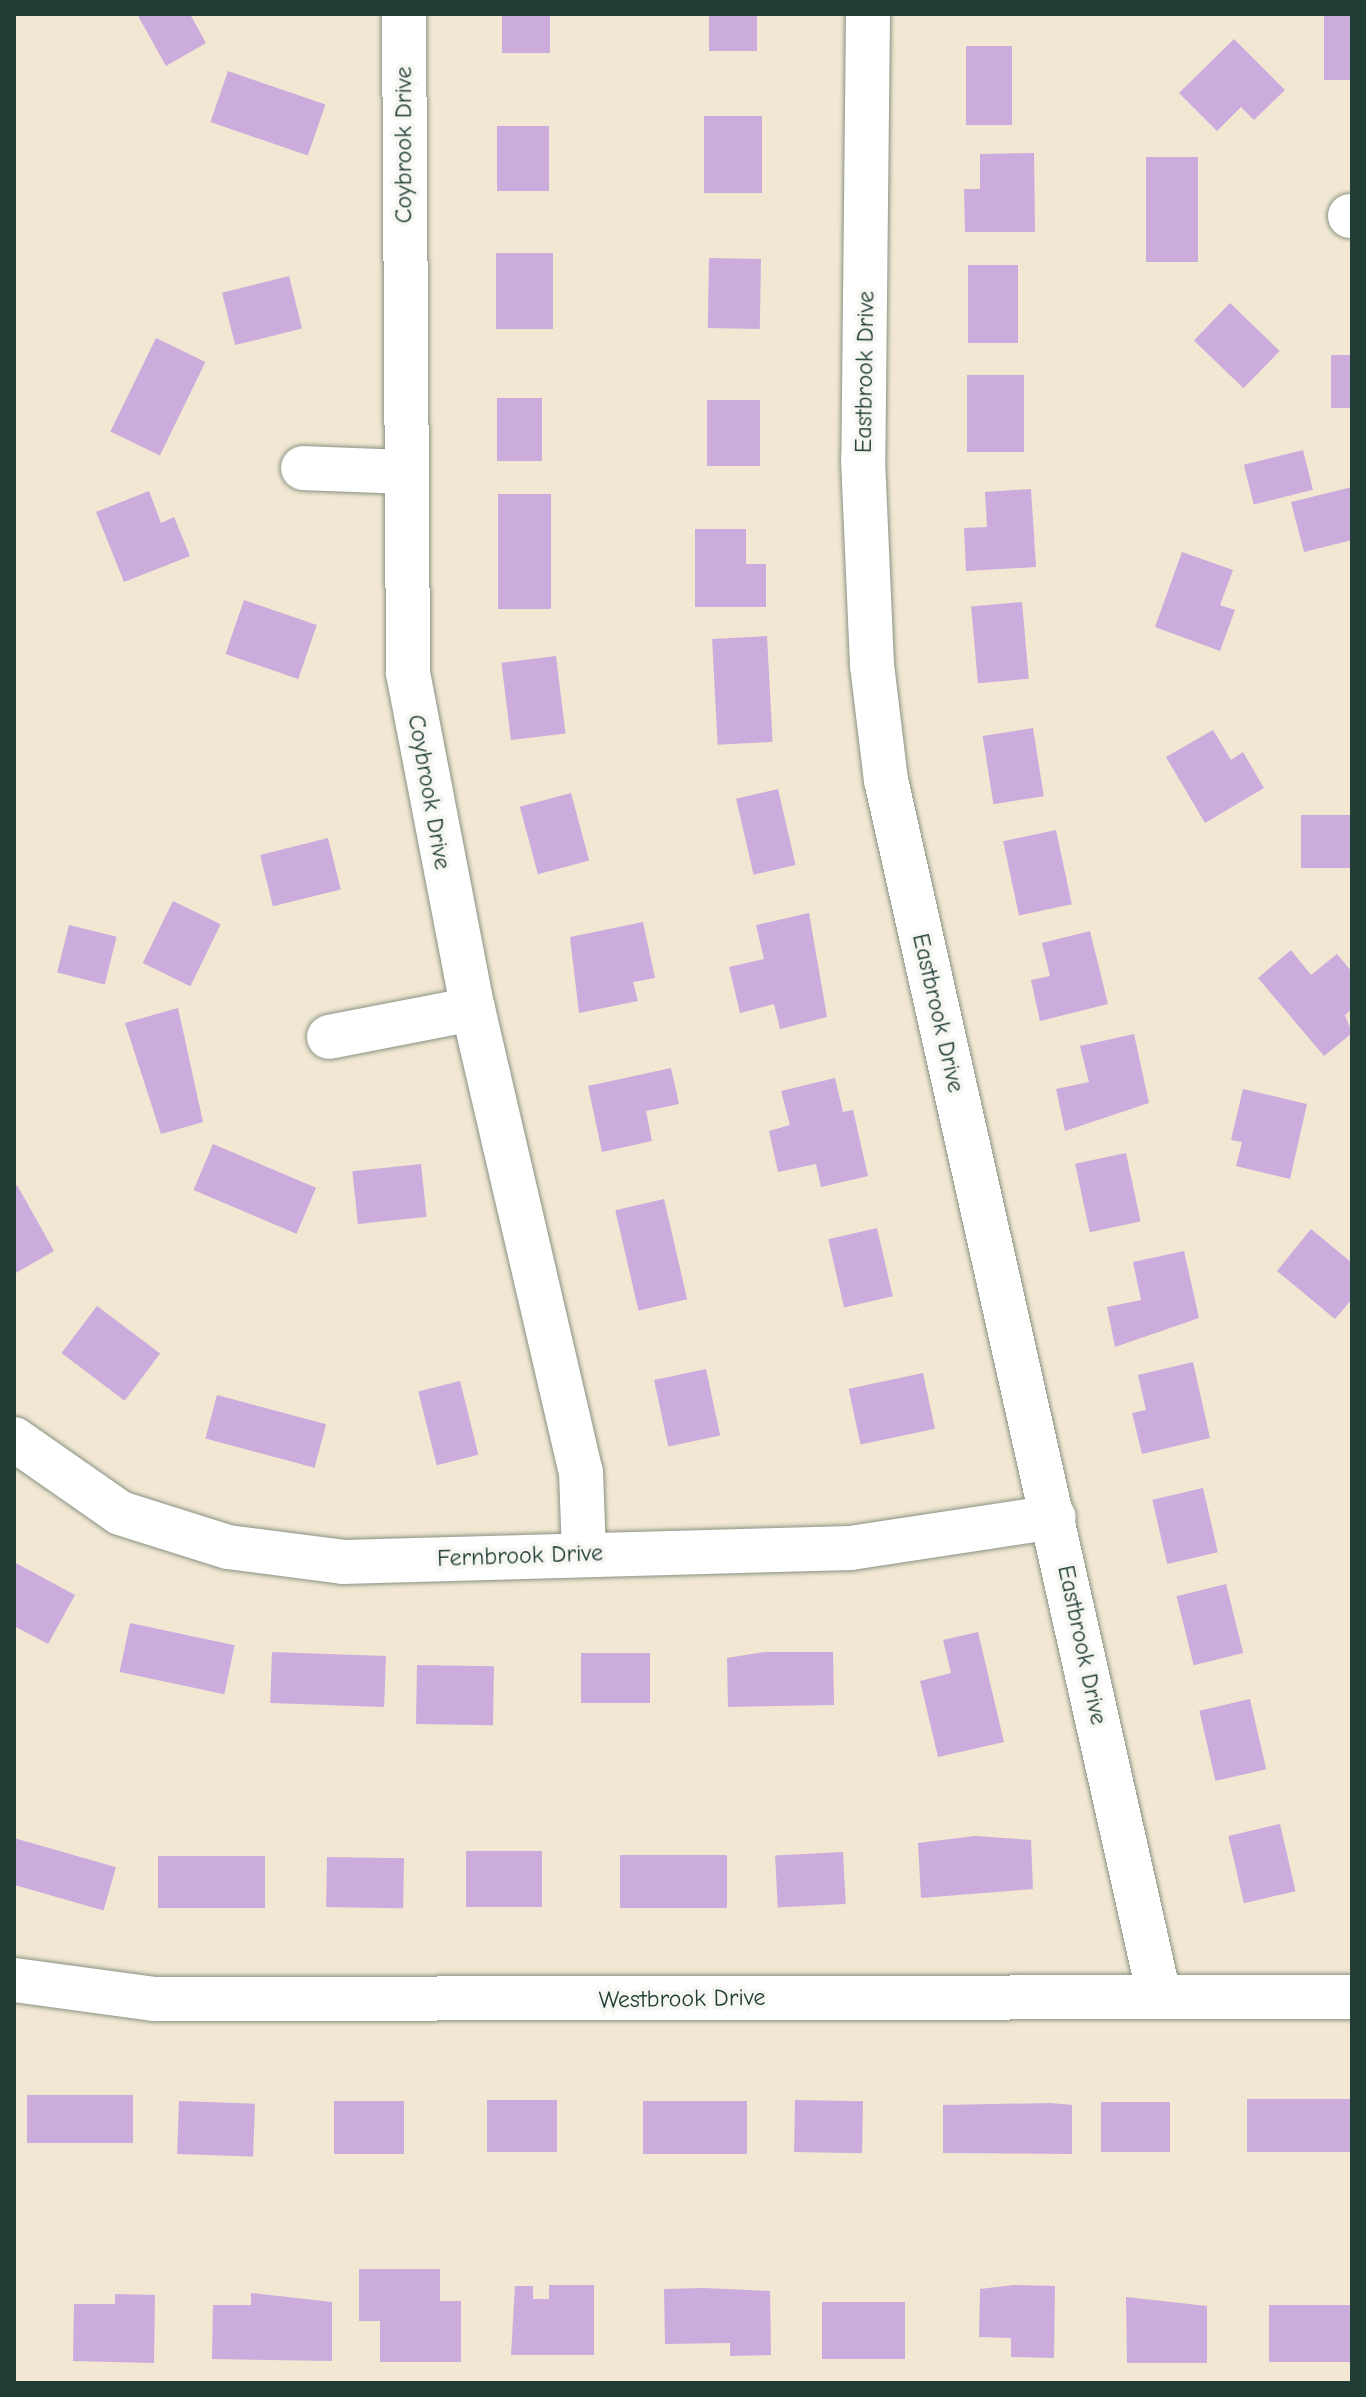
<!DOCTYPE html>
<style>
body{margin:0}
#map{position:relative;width:1366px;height:2397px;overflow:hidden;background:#f1e7d2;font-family:"Comic Neue",sans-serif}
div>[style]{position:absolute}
.building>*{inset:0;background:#ccacdc;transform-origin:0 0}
.roads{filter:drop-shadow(0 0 2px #889283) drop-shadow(0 0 2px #889283)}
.street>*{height:44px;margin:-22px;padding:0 22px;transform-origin:22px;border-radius:22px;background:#fff}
span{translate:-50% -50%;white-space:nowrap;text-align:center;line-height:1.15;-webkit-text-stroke:8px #f6f6f2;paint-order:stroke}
.street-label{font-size:24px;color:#1f3d34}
.frame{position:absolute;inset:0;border:16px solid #1f3d34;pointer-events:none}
</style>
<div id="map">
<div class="building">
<div style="clip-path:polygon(137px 14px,190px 14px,206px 43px,166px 66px)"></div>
<div style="left:502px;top:14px;width:48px;height:39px"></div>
<div style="left:709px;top:14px;width:48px;height:37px"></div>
<div style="left:1324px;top:14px;width:28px;height:66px"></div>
<div style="clip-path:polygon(1234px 39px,1285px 90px,1254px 120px,1241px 107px,1217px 131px,1179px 93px)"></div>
<div style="left:966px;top:46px;width:46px;height:79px"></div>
<div style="left:228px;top:71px;width:103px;height:54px;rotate:19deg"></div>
<div style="left:704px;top:116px;width:58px;height:77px"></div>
<div style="left:497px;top:126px;width:52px;height:65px"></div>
<div style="clip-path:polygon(1034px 153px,1035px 232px,965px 232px,964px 189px,980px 189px,980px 154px)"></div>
<div style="left:1198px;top:157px;width:105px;height:52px;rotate:90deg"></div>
<div style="left:496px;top:253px;width:57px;height:76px"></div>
<div style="left:709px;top:258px;width:52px;height:70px;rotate:1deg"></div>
<div style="left:968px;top:265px;width:50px;height:78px"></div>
<div style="left:289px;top:276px;width:54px;height:69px;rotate:76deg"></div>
<div style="left:1230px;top:303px;width:69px;height:52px;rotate:44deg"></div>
<div style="left:156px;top:338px;width:55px;height:104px;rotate:26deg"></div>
<div style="left:1331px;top:355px;width:21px;height:53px"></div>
<div style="left:967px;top:375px;width:57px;height:77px"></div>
<div style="left:497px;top:398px;width:45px;height:63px"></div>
<div style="left:760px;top:400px;width:66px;height:53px;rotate:90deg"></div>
<div style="left:1303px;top:450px;width:41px;height:61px;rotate:76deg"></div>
<div style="clip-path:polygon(1352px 487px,1352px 540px,1304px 552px,1291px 502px)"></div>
<div style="clip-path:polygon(1031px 489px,1036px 567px,966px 571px,964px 528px,987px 527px,985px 492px)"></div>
<div style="clip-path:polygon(149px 491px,161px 523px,174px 517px,190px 556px,124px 582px,96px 512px)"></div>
<div style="left:498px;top:494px;width:53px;height:115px"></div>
<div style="clip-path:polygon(695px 529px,746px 529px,746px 564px,766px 564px,766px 607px,695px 607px)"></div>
<div style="clip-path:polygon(1182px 552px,1233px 570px,1220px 605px,1235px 610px,1220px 651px,1155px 627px)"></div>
<div style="left:244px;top:600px;width:77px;height:57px;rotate:19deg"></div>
<div style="left:1022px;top:602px;width:77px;height:51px;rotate:85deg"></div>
<div style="left:767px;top:636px;width:106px;height:55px;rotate:87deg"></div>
<div style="left:556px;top:656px;width:78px;height:55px;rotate:83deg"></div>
<div style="left:1033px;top:728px;width:69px;height:51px;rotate:81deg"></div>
<div style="clip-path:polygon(1213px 730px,1231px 760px,1243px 752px,1264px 788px,1205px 823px,1166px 757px)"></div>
<div style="left:778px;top:789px;width:78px;height:43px;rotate:77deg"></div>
<div style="left:571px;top:793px;width:70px;height:53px;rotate:75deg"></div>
<div style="left:1352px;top:815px;width:53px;height:51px;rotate:90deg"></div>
<div style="left:1056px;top:830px;width:76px;height:54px;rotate:78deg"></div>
<div style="left:328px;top:838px;width:53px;height:70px;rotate:76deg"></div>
<div style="left:173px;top:901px;width:53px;height:69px;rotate:26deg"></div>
<div style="clip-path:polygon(809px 913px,827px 1017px,780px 1029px,774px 1004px,740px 1013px,729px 967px,764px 959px,756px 925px)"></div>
<div style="clip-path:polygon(643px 922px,655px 978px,633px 982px,638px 1001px,579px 1013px,570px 937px)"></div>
<div style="left:69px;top:925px;width:49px;height:49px;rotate:14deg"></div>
<div style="clip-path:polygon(1090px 931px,1108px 1004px,1040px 1021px,1031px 980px,1050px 976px,1042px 943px)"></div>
<div style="clip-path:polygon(1291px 950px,1311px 975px,1337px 954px,1352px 972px,1352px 1009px,1345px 1015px,1352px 1033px,1324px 1056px,1258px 978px)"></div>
<div style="clip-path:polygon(178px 1008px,203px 1122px,161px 1134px,125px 1023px)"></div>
<div style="clip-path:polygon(1134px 1034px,1149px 1103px,1065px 1131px,1056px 1089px,1089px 1082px,1080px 1046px)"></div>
<div style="clip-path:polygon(671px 1068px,679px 1104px,646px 1111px,652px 1141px,602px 1152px,588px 1086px)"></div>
<div style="clip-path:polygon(835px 1078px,843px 1112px,853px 1110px,868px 1176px,821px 1187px,816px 1164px,778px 1172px,769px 1131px,790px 1125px,781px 1091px)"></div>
<div style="clip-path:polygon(1243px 1089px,1307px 1104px,1290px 1179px,1236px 1166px,1242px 1142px,1231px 1140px)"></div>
<div style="left:213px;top:1144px;width:112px;height:50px;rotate:23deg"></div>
<div style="left:1126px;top:1153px;width:70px;height:52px;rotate:78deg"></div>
<div style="left:421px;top:1164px;width:53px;height:69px;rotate:84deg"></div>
<div style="clip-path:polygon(17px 1185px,54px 1251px,14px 1274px,14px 1187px)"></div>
<div style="left:664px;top:1199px;width:103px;height:50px;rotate:77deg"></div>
<div style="left:877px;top:1228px;width:70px;height:50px;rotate:77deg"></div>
<div style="clip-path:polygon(1311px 1229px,1352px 1263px,1352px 1299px,1335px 1319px,1277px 1271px)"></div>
<div style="clip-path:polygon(1184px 1251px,1199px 1318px,1115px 1347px,1107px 1307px,1141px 1300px,1133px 1262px)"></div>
<div style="left:97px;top:1306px;width:79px;height:59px;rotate:37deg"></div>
<div style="clip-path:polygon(1193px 1362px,1210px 1438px,1142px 1454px,1132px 1413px,1146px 1410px,1138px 1375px)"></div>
<div style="left:706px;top:1369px;width:68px;height:53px;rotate:78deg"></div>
<div style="left:923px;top:1373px;width:57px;height:76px;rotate:78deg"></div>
<div style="left:460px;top:1381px;width:76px;height:43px;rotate:76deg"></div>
<div style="left:217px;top:1395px;width:113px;height:45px;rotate:15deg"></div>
<div style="left:1203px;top:1488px;width:66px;height:52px;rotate:77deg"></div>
<div style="clip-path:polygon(14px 1562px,75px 1595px,48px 1644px,14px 1626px)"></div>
<div style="left:1226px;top:1584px;width:71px;height:51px;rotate:76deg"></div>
<div style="left:130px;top:1623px;width:107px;height:50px;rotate:12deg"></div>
<div style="clip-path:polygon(978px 1632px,1004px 1742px,938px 1757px,920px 1681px,951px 1673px,943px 1640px)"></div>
<div style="left:272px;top:1652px;width:114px;height:51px;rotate:2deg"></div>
<div style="clip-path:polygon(764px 1652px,833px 1652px,834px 1705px,728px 1707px,727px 1658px)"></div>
<div style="left:650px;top:1653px;width:50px;height:69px;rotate:90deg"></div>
<div style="left:417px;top:1665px;width:77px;height:59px;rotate:1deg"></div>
<div style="left:1250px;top:1699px;width:72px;height:52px;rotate:77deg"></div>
<div style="left:1280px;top:1824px;width:69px;height:53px;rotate:77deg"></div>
<div style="clip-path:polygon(975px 1836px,1031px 1840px,1033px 1889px,921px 1898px,918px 1843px)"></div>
<div style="left:14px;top:1838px;width:106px;height:45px;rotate:16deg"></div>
<div style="left:466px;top:1851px;width:76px;height:56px"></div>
<div style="left:843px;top:1852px;width:52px;height:68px;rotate:87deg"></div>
<div style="left:727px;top:1855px;width:53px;height:107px;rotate:90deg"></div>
<div style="left:265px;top:1856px;width:52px;height:107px;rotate:90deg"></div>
<div style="left:327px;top:1857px;width:77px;height:50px;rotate:1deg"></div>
<div style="left:27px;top:2095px;width:106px;height:48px"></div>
<div style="left:1351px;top:2099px;width:53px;height:104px;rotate:90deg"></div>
<div style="left:557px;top:2100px;width:52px;height:70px;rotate:90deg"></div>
<div style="left:795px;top:2100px;width:68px;height:52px;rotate:1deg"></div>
<div style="left:179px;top:2101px;width:76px;height:53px;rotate:2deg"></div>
<div style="left:334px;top:2101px;width:70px;height:53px"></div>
<div style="left:747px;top:2101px;width:53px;height:104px;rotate:90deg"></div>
<div style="left:1101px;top:2102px;width:69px;height:50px"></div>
<div style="clip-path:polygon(1050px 2103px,1072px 2105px,1072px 2154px,943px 2153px,943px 2105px)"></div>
<div style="clip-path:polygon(359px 2269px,440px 2269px,440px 2301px,461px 2301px,461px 2362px,380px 2362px,380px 2321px,359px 2321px)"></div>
<div style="clip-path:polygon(549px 2285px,594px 2285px,594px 2355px,511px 2355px,515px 2286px,533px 2286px,533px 2299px,549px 2299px)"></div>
<div style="clip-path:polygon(1013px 2285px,1055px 2286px,1054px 2358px,1011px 2357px,1011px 2338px,979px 2337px,980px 2289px)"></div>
<div style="clip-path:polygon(704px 2288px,770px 2291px,771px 2355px,730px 2356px,730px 2343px,665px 2344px,664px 2289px)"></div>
<div style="clip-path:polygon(251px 2293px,332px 2302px,332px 2361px,212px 2359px,213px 2305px,251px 2305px)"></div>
<div style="clip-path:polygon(115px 2294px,155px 2295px,154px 2363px,73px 2361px,74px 2304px,115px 2304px)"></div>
<div style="clip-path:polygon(1126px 2297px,1207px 2306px,1207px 2363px,1127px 2363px)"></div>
<div style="left:905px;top:2302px;width:57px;height:83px;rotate:90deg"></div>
<div style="left:1352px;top:2305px;width:57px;height:83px;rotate:90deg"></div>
</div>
<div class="roads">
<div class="street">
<div style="left:404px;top:14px;width:659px;rotate:89.65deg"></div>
<div style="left:408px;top:673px;width:342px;rotate:79.1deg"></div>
<div style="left:473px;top:1009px;width:475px;rotate:76.9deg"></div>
<div style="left:581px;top:1472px;width:82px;rotate:87.9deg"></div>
<div style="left:868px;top:14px;width:445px;rotate:90.6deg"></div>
<div style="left:863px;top:459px;width:206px;rotate:87.5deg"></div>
<div style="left:872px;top:665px;width:116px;rotate:83.1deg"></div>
<div style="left:886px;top:780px;width:1245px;rotate:77.34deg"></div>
<div style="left:1350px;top:216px;width:2px"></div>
<div style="left:303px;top:468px;width:102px;rotate:2.2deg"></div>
<div style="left:329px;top:1037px;width:147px;rotate:-11deg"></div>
<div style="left:14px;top:1439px;width:129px;rotate:34.9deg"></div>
<div style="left:120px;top:1513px;width:113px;rotate:17.5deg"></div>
<div style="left:228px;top:1547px;width:116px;rotate:7.4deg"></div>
<div style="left:343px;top:1562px;width:508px;rotate:-1.58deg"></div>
<div style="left:851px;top:1548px;width:205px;rotate:-8.7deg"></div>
<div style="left:14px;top:1980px;width:141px;rotate:7.7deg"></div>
<div style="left:154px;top:1999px;width:1198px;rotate:-0.1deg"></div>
</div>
</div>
<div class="street-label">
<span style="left:404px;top:145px;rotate:-90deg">Coybrook Drive</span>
<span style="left:865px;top:372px;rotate:-89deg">Eastbrook Drive</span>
<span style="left:429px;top:792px;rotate:80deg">Coybrook Drive</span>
<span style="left:938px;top:1013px;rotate:77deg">Eastbrook Drive</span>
<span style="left:520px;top:1556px;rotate:-2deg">Fernbrook Drive</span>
<span style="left:1082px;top:1645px;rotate:78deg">Eastbrook Drive</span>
<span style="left:682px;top:1999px;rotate:-1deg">Westbrook Drive</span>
</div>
<div class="frame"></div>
</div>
